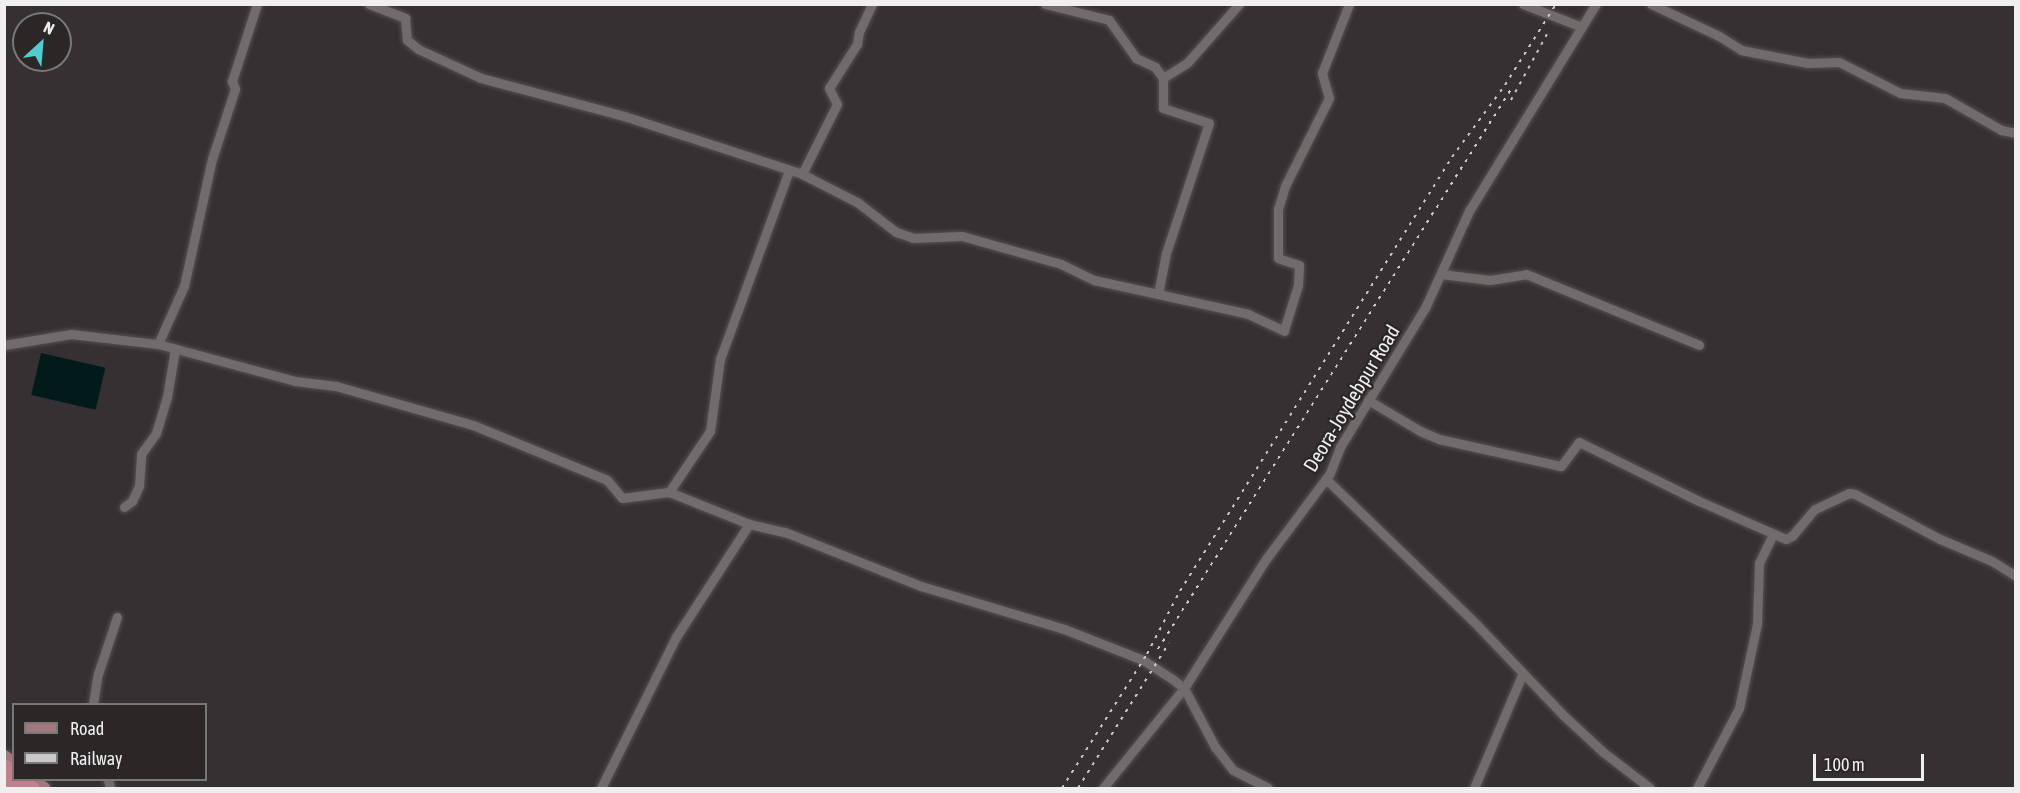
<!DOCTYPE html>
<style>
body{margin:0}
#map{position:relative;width:2020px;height:793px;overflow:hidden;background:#353031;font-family:"Asap Condensed",sans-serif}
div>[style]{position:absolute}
.water>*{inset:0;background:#031a1a;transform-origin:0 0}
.roads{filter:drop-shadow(0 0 2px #545051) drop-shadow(0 0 2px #545051)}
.minor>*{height:9px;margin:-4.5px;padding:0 4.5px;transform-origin:4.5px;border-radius:4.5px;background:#716b6c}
.major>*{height:12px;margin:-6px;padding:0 6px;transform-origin:6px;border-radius:6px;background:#a37680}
.highway>*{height:14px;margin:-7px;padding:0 7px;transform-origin:7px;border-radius:7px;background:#c57e8d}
.rail>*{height:2px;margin-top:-1px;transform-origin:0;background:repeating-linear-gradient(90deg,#cbc8c9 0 3px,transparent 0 9px)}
span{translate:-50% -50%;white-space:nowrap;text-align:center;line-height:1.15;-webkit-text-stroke:4.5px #2b2727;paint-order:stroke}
.street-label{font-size:20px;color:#f1eeef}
.frame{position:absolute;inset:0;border:6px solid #f1eeef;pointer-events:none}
.legend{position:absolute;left:12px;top:703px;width:195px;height:78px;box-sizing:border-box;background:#2b2727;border:2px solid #7a7777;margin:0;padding:8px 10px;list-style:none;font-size:18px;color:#f1eeef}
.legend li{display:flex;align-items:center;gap:12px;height:30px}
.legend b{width:30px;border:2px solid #7a7777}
.north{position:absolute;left:12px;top:12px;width:60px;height:60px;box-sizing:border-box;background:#2b2727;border:2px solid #7a7777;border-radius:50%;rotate:26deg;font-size:16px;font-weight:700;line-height:24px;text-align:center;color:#f1eeef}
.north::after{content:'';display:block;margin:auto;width:21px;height:27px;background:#52cdce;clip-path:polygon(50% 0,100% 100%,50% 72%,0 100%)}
.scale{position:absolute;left:1813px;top:754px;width:111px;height:27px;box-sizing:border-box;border:3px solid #f1eeef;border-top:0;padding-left:8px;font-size:18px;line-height:21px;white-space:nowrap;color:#f1eeef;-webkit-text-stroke:4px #2b2727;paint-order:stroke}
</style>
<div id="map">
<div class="water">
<div style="left:41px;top:353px;width:66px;height:43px;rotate:13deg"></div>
</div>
<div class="roads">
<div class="minor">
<div style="left:369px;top:4px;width:39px;rotate:21deg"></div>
<div style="left:405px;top:18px;width:22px;rotate:85deg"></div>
<div style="left:407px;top:40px;width:14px;rotate:39deg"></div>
<div style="left:418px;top:49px;width:69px;rotate:24.7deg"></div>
<div style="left:481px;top:78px;width:148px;rotate:14.9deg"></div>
<div style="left:624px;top:116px;width:187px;rotate:18deg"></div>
<div style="left:802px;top:174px;width:62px;rotate:27deg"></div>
<div style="left:857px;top:202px;width:49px;rotate:37.6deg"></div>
<div style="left:896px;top:232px;width:18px;rotate:19deg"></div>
<div style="left:913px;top:238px;width:49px;rotate:-2.3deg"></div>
<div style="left:962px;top:236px;width:103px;rotate:15.8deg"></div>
<div style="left:1061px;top:264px;width:37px;rotate:26deg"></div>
<div style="left:1094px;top:280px;width:158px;rotate:12.4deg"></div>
<div style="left:1248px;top:314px;width:40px;rotate:25deg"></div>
<div style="left:1045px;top:4px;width:66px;rotate:14deg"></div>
<div style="left:1109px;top:20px;width:47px;rotate:54.6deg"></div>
<div style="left:1136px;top:58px;width:21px;rotate:25deg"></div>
<div style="left:1155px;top:67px;width:14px;rotate:54deg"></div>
<div style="left:1163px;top:78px;width:30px;rotate:90deg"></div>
<div style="left:1163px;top:108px;width:48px;rotate:18.1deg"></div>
<div style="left:1209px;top:123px;width:137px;rotate:108.3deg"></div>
<div style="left:1166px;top:253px;width:42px;rotate:101deg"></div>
<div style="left:1523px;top:4px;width:63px;rotate:21.3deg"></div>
<div style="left:1651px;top:4px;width:75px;rotate:25.2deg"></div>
<div style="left:1719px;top:36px;width:26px;rotate:32deg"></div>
<div style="left:1741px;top:50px;width:68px;rotate:11deg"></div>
<div style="left:1808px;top:63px;width:31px;rotate:-2deg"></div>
<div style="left:1839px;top:62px;width:68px;rotate:26.9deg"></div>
<div style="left:1900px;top:93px;width:45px;rotate:6.3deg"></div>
<div style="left:1945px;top:98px;width:64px;rotate:29.7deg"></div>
<div style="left:2001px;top:130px;width:15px;rotate:11deg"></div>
<div style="left:1163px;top:78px;width:28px;rotate:-32deg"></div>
<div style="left:1187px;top:63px;width:79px;rotate:-48.6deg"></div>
<div style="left:802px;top:174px;width:78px;rotate:-63.4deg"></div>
<div style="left:837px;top:104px;width:18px;rotate:-117deg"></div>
<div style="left:829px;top:88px;width:52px;rotate:-57.5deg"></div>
<div style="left:857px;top:44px;width:12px;rotate:-81deg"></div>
<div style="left:859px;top:32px;width:31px;rotate:-65deg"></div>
<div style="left:1441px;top:274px;width:49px;rotate:7deg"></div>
<div style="left:1490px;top:280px;width:36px;rotate:-9deg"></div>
<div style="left:1526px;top:274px;width:187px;rotate:22.3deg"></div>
<div style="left:1284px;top:330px;width:47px;rotate:-72.7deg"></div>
<div style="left:1298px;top:285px;width:20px;rotate:-87deg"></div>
<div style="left:1299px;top:265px;width:22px;rotate:-162deg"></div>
<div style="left:1278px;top:258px;width:49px;rotate:-90deg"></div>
<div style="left:1278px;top:209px;width:24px;rotate:-73deg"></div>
<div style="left:1285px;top:186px;width:98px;rotate:-63.4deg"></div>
<div style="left:1329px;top:98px;width:26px;rotate:-106deg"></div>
<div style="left:1322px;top:73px;width:74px;rotate:-68.6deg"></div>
<div style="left:158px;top:344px;width:64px;rotate:-65.9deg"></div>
<div style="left:184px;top:286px;width:130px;rotate:-77.6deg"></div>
<div style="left:212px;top:159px;width:74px;rotate:-71.8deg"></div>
<div style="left:235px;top:89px;width:9px;rotate:-111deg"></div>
<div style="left:232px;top:81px;width:81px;rotate:-72deg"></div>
<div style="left:4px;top:345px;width:68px;rotate:-9.3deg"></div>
<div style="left:71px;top:334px;width:88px;rotate:6.6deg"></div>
<div style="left:158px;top:344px;width:142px;rotate:15.1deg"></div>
<div style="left:295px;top:381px;width:41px;rotate:7deg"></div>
<div style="left:336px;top:386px;width:142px;rotate:15.9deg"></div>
<div style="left:473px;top:425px;width:145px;rotate:22.3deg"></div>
<div style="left:607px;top:480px;width:23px;rotate:50deg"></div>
<div style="left:622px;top:498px;width:47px;rotate:-7.3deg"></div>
<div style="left:669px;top:492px;width:86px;rotate:21.8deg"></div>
<div style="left:749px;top:524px;width:37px;rotate:13deg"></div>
<div style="left:785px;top:532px;width:146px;rotate:21.7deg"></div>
<div style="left:921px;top:586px;width:149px;rotate:16.7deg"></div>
<div style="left:1064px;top:629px;width:85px;rotate:21.4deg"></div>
<div style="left:1143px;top:660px;width:33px;rotate:33deg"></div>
<div style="left:1171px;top:678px;width:16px;rotate:38deg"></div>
<div style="left:1184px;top:688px;width:67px;rotate:62.3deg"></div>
<div style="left:1215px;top:747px;width:29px;rotate:52deg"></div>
<div style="left:1233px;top:770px;width:39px;rotate:27deg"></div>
<div style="left:1368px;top:400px;width:61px;rotate:30.8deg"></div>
<div style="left:1420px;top:431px;width:21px;rotate:23deg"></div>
<div style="left:1439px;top:439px;width:125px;rotate:12.5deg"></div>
<div style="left:1561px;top:466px;width:30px;rotate:-53deg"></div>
<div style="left:1579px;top:442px;width:134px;rotate:26.2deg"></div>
<div style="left:1699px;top:501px;width:95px;rotate:23.6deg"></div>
<div style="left:1786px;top:539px;width:7px;rotate:-27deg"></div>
<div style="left:1792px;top:536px;width:35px;rotate:-50deg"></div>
<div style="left:1815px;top:509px;width:38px;rotate:-25deg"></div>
<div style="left:1850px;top:493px;width:5px;rotate:11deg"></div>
<div style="left:1855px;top:494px;width:96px;rotate:27.9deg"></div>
<div style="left:1940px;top:539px;width:56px;rotate:22.9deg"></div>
<div style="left:1992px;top:561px;width:28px;rotate:32deg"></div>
<div style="left:1326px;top:479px;width:211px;rotate:44deg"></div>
<div style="left:1478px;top:626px;width:122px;rotate:46.3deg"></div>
<div style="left:1562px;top:714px;width:56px;rotate:42.8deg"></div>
<div style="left:1603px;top:752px;width:59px;rotate:37.5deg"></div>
<div style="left:669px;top:492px;width:73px;rotate:-56.1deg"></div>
<div style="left:710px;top:431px;width:73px;rotate:-82.1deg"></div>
<div style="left:720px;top:359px;width:201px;rotate:-69.9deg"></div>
<div style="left:124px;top:507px;width:10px;rotate:-37deg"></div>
<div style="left:132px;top:501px;width:17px;rotate:-65deg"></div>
<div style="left:139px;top:486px;width:32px;rotate:-86deg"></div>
<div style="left:141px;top:454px;width:26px;rotate:-54deg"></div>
<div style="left:156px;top:433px;width:38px;rotate:-73deg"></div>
<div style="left:167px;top:397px;width:49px;rotate:-80.5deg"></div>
<div style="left:93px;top:704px;width:30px;rotate:-81deg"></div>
<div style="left:98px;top:674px;width:60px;rotate:-71.6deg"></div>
<div style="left:108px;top:780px;width:8px;rotate:76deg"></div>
<div style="left:601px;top:788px;width:169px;rotate:-63.6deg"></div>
<div style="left:676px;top:637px;width:135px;rotate:-57.1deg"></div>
<div style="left:1103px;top:788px;width:129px;rotate:-51deg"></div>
<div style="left:1184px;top:688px;width:153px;rotate:-57.6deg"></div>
<div style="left:1266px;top:559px;width:107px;rotate:-53.3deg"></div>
<div style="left:1330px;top:473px;width:28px;rotate:-69deg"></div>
<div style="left:1340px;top:447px;width:163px;rotate:-58.6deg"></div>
<div style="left:1425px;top:308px;width:107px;rotate:-65.6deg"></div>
<div style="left:1469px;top:211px;width:243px;rotate:-58.5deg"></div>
<div style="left:1474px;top:788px;width:123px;rotate:-67deg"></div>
<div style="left:1697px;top:788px;width:90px;rotate:-62.3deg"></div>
<div style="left:1739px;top:708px;width:86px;rotate:-77.9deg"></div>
<div style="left:1757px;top:624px;width:61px;rotate:-88.1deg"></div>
<div style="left:1759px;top:563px;width:32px;rotate:-64deg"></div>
</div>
<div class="major">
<div style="left:4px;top:756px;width:12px;rotate:35deg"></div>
<div style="left:33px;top:780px;width:14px;rotate:36deg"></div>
</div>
<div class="highway">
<div style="left:4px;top:766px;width:12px;rotate:35deg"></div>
<div style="left:4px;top:780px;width:14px;rotate:36deg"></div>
<div style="left:21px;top:780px;width:14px;rotate:36deg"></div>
</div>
</div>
<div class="rail">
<div style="left:1511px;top:100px;width:75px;rotate:-61.4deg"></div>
<div style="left:1158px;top:649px;width:660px;rotate:-57.76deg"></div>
<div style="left:1062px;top:788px;width:159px;rotate:-57.6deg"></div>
<div style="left:1147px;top:654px;width:71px;rotate:-62.4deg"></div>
<div style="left:1180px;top:591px;width:512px;rotate:-57.92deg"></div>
<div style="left:1452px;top:157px;width:89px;rotate:-53.6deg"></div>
<div style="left:1505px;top:85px;width:96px;rotate:-57.8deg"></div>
<div style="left:1078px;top:788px;width:171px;rotate:-57.9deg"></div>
</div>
<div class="street-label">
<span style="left:1351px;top:398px;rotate:-59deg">Deora-Joydebpur Road</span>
</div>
<div class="frame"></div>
<ul class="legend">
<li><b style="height:8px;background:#a37680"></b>Road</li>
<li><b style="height:8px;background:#cbc8c9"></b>Railway</li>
</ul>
<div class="north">N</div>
<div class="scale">100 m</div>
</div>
